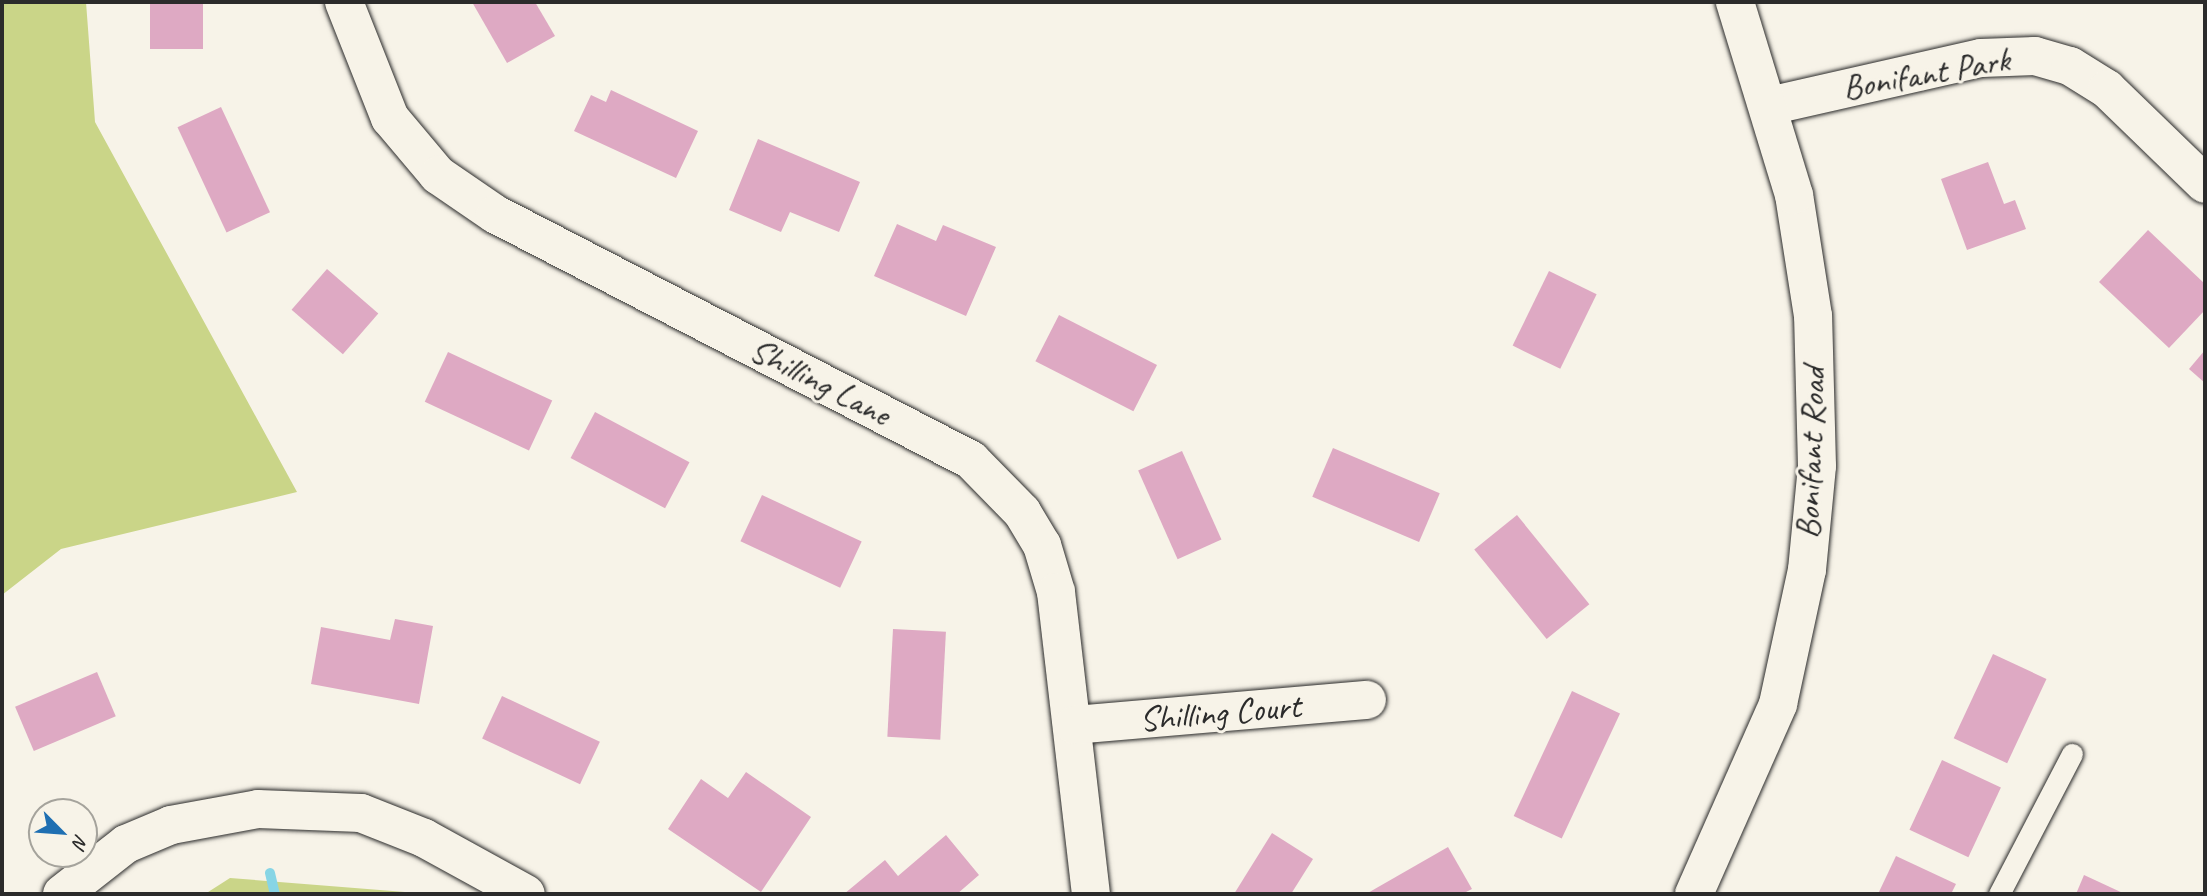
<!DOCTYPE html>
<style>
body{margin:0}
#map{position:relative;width:2207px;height:896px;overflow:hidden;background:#f7f3e8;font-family:Caveat,sans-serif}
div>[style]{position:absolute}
.green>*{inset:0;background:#cad588}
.stream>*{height:10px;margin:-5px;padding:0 5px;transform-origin:5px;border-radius:5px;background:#87d5e5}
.building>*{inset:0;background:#dea9c3;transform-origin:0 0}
.roads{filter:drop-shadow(0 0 2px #2b2b2b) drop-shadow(0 0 2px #2b2b2b)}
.service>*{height:21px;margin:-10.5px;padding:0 10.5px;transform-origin:10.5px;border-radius:10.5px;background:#f7f3e8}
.minor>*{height:38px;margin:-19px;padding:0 19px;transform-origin:19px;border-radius:19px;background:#f7f3e8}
.secondary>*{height:38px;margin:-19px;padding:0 19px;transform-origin:19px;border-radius:19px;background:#f7f3e8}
span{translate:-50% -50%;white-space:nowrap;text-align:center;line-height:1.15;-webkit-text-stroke:6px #f7f3e8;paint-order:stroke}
.street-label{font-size:35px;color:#2b2b2b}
.frame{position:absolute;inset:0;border:4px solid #2b2b2b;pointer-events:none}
.north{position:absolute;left:28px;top:798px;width:70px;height:70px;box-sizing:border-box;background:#f7f3e8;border:2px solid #a5a39c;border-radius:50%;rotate:115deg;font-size:19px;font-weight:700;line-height:28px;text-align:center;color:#2b2b2b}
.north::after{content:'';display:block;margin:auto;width:24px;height:32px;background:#1f6fb2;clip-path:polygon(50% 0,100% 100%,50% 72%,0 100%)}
</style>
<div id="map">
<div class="green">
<div style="clip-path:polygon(2px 2px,86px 2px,95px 122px,297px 492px,61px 549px,2px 595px)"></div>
<div style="clip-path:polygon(230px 878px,405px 892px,410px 894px,205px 894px)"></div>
</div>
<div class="stream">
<div style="left:270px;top:873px;width:22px;rotate:77deg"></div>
</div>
<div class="building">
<div style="left:150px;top:2px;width:53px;height:47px"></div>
<div style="clip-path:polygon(472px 2px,535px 2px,555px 36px,507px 63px)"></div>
<div style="clip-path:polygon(611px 90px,698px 131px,676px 178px,574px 131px,591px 95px,606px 102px)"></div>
<div style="left:221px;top:107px;width:116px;height:48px;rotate:65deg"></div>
<div style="clip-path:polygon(758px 139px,860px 182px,839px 232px,790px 212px,781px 232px,729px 210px)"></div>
<div style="clip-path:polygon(1988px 162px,2004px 204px,2015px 200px,2026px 229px,1967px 250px,1941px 179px)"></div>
<div style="clip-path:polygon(897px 224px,936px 241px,943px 225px,996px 247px,966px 316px,874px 276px)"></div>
<div style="clip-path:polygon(2148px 230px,2205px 284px,2205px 310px,2169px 348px,2099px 282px)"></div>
<div style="left:327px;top:269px;width:68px;height:54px;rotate:41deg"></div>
<div style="left:1549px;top:271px;width:53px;height:83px;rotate:26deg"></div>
<div style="left:1059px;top:315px;width:110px;height:52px;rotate:27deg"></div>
<div style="clip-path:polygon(2205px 350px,2205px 383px,2189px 369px)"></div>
<div style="left:448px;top:352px;width:115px;height:55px;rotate:25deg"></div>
<div style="left:595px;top:412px;width:107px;height:52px;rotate:28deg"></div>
<div style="left:1333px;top:448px;width:116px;height:53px;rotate:23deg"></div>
<div style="left:1182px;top:451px;width:97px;height:48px;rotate:66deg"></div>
<div style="left:762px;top:495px;width:110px;height:51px;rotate:25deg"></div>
<div style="left:1517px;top:515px;width:115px;height:55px;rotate:51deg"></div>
<div style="clip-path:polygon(395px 619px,433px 626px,419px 704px,311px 684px,321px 627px,390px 640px)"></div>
<div style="left:893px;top:629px;width:53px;height:108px;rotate:3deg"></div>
<div style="left:1993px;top:654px;width:59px;height:93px;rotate:25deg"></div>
<div style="left:97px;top:672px;width:48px;height:89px;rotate:67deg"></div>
<div style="left:1572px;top:691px;width:53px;height:138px;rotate:25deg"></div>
<div style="left:502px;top:696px;width:108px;height:47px;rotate:25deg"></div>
<div style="left:1942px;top:760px;width:65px;height:77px;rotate:25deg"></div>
<div style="clip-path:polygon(746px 772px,811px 817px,761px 892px,668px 829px,701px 779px,728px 798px)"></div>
<div style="clip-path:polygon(1272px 833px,1313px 859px,1291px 894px,1234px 894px)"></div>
<div style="clip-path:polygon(946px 835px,979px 875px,957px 894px,844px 894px,885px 860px,898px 876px)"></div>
<div style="clip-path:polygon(1448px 847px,1472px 889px,1462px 894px,1366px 894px)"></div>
<div style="clip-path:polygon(1896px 856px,1956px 884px,1951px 894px,1878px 894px)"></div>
<div style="clip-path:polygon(2084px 875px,2125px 894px,2076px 894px)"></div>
</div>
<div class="roads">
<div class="service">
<div style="left:1999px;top:894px;width:158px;rotate:-62.5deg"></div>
</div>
<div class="minor">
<div style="left:344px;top:2px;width:125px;rotate:68.4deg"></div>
<div style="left:390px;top:118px;width:75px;rotate:49.9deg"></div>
<div style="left:438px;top:175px;width:69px;rotate:34.4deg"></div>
<div style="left:495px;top:214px;width:536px;rotate:27.33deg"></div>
<div style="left:971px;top:460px;width:73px;rotate:45.6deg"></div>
<div style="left:1022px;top:512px;width:39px;rotate:59deg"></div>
<div style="left:1042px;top:545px;width:49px;rotate:73.4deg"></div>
<div style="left:1056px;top:592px;width:304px;rotate:83.4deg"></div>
<div style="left:1769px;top:106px;width:217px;rotate:-12.8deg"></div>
<div style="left:1981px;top:58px;width:54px;rotate:-2.1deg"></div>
<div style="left:2035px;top:56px;width:36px;rotate:16deg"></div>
<div style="left:2070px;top:66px;width:44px;rotate:31.9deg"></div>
<div style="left:2107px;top:89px;width:136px;rotate:44.1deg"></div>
<div style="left:1074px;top:725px;width:294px;rotate:-4.9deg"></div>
<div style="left:62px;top:894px;width:81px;rotate:-38deg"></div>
<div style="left:126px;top:844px;width:49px;rotate:-22.9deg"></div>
<div style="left:171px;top:825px;width:88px;rotate:-10.4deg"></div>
<div style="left:258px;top:809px;width:103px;rotate:2.2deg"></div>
<div style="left:361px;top:813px;width:68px;rotate:21.6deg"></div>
<div style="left:424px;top:838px;width:116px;rotate:28.8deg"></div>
</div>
<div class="secondary">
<div style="left:1694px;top:894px;width:208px;rotate:-66.1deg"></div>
<div style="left:1778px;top:704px;width:137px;rotate:-77.8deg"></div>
<div style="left:1807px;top:570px;width:104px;rotate:-84.5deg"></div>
<div style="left:1817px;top:466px;width:150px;rotate:-91.5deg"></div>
<div style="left:1813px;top:316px;width:122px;rotate:-98.9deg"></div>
<div style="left:1794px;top:195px;width:202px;rotate:-107deg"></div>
</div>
</div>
<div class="street-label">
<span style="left:1926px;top:74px;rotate:-10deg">Bonifant Park</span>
<span style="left:820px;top:382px;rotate:27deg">Shilling Lane</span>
<span style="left:1811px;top:453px;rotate:-88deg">Bonifant Road</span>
<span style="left:1220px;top:713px;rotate:-5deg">Shilling Court</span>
</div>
<div class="frame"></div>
<div class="north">N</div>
</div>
